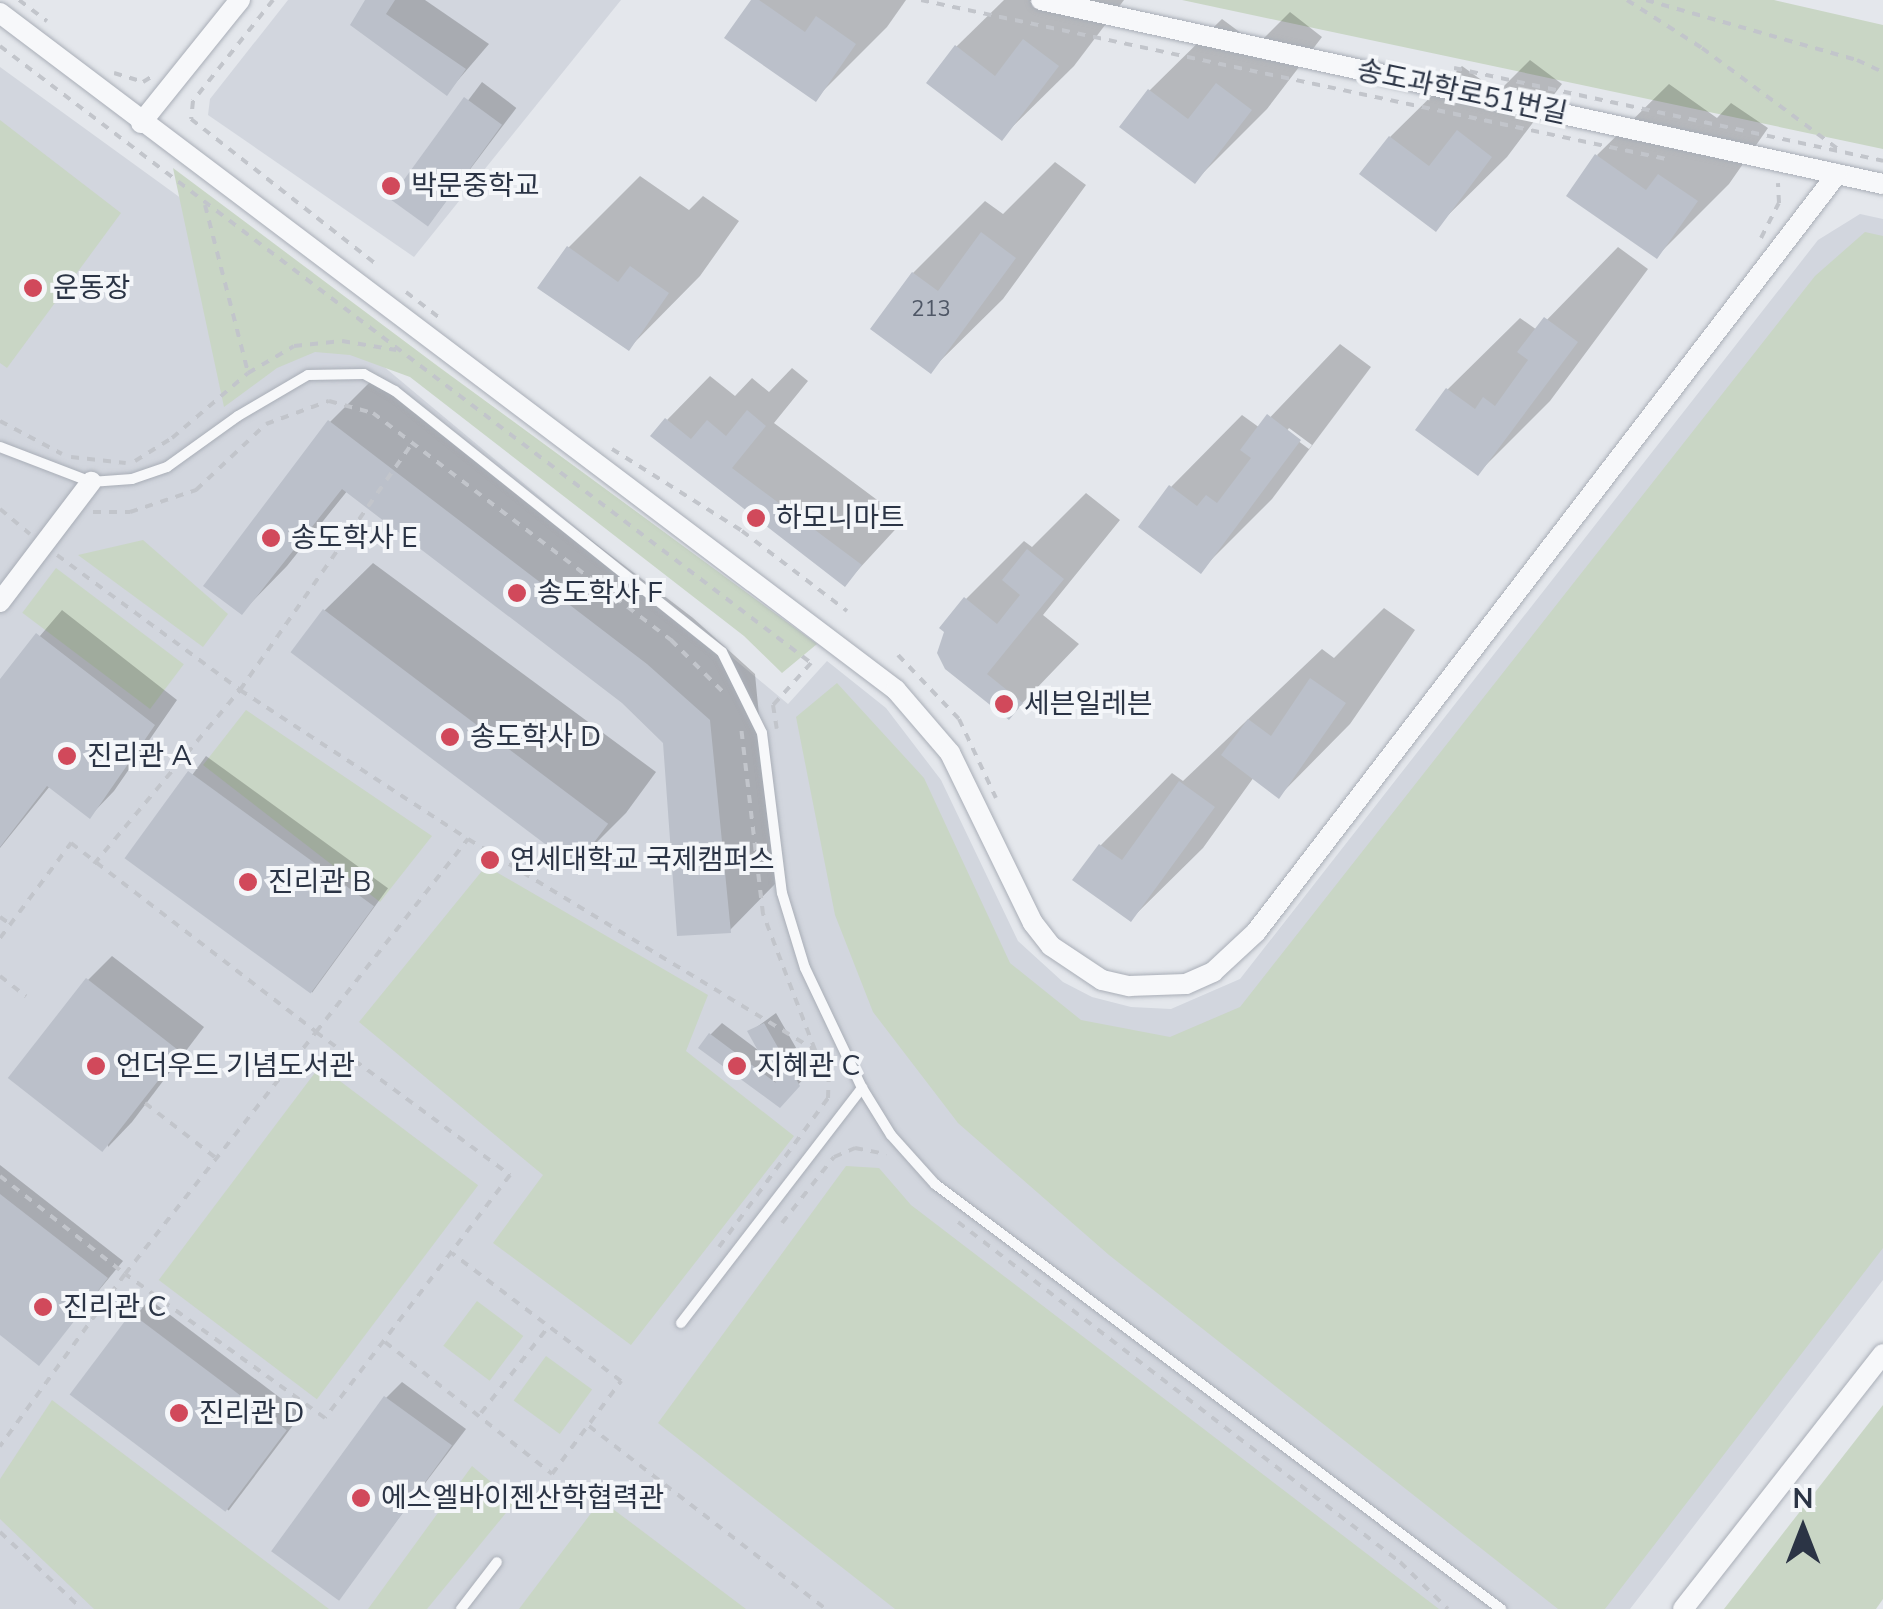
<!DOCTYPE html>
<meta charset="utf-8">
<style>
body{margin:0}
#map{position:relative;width:1883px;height:1609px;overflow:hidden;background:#e4e7ec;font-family:"Nunito Sans","Noto Sans KR",sans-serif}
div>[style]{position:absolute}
.built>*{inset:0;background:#d2d6de}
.green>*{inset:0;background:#c9d6c5;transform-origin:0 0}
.shadow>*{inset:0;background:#0003;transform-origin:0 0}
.building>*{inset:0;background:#bbc0ca;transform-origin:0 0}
.path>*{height:4px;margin-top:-2px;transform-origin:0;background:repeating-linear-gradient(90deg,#c2c5cb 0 8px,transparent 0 16px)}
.roads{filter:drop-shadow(0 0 2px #a9aeb7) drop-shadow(0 0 2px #a9aeb7)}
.lane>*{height:10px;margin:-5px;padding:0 5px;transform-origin:5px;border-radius:5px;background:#f7f8fa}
.street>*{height:20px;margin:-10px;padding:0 10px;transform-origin:10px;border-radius:10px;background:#f7f8fa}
.dots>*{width:28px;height:28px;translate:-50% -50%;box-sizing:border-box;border:5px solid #f4f6f9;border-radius:50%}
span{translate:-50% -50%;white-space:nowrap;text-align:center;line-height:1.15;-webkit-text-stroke:8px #f4f6f9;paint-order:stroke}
.number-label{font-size:22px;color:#4f5766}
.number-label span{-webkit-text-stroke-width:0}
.street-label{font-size:28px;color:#2b3445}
.poi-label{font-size:28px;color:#2b3445}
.left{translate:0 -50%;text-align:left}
.north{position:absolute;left:1753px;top:1479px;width:100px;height:100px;-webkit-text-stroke:8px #f4f6f9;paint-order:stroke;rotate:0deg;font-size:28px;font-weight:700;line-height:40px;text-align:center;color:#2b3445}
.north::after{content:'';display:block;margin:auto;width:35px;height:45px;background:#2b3445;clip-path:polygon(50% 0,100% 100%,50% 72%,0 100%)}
</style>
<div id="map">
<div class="built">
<div style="clip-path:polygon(288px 0,621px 0,414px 257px,208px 115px,210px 99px)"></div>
<div style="clip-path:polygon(0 67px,189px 204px,788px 704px,827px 661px,886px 708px,941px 780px,1018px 941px,1063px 982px,1092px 997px,1131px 1007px,1171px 1009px,1240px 979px,1818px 240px,1860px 214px,1883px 219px,1883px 1280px,1630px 1609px,0 1609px)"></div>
</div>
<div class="green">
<div style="clip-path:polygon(1182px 0,1774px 0,1883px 25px,1883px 149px)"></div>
<div style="clip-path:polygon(0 120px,121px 213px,7px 368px,0 363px)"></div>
<div style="clip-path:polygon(173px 168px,439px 367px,817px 644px,782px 673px,744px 636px,410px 377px,350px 355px,315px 352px,277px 368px,224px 407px)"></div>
<div style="clip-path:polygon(1865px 232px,1883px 236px,1883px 1248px,1605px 1609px,1558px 1609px,1109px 1255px,958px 1123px,873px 1012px,835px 915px,796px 717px,837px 683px,924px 778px,1010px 963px,1081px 1020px,1170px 1037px,1240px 1007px,1815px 276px)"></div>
<div style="clip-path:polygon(143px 540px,228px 614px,203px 647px,78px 555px)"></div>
<div style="left:56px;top:568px;width:160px;height:56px;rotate:37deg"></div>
<div style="clip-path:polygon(246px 710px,432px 836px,380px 902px,203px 765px)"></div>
<div style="clip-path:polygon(486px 866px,708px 995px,686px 1051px,794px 1136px,631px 1345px,493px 1243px,543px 1175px,359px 1022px)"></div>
<div style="left:320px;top:1066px;width:198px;height:268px;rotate:37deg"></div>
<div style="clip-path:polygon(846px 1166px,879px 1168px,911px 1205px,1439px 1609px,895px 1609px,658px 1423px)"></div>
<div style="left:477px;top:1301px;width:58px;height:56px;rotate:37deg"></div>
<div style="left:546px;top:1356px;width:57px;height:55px;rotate:36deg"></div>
<div style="clip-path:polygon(52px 1400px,329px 1609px,94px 1609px,0 1519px,0 1479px)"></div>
<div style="clip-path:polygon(1883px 1405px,1883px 1599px,1876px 1609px,1724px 1609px)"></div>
<div style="clip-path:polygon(472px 1466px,515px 1502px,427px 1609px,368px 1609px)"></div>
<div style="clip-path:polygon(601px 1500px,746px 1609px,519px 1609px)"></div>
</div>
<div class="shadow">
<div style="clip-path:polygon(368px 0,425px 0,489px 44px,447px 93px)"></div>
<div style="clip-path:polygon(754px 0,906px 0,887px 27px,816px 98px)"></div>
<div style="clip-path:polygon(1004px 0,1124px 0,1074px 66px,1002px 137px,930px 83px,957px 46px)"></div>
<div style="clip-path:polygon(1290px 12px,1322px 37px,1267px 109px,1195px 181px,1123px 126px,1150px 90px,1222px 19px,1257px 45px)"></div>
<div style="clip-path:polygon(1530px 60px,1562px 84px,1507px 157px,1435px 228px,1390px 137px,1462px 66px,1498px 92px)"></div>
<div style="left:482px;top:82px;width:43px;height:147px;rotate:37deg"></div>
<div style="clip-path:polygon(1669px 84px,1717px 118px,1731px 103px,1768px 128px,1729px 184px,1657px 256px,1597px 155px)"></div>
<div style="clip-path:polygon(1055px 162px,1086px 185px,1003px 299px,931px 370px,913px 273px,985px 201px,1003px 214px)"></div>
<div style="clip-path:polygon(640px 176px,689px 210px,703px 196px,739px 221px,700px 276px,629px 348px,568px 248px)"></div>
<div style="clip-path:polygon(1618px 247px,1648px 269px,1550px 401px,1478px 473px,1419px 429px,1448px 389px,1520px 318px,1537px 330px)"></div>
<div style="clip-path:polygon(evenodd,1340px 344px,1371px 367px,1272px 499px,1201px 570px,1171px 487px,1242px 415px,1260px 428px,1340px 344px,1289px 428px,1312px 445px,1309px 449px,1286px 432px,1289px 428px)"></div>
<div style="clip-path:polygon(792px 368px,808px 381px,774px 423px,904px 520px,845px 584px,667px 420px,710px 376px,735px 396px,752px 378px,769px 392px)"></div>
<div style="clip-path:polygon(376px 376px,693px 618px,755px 674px,775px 884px,730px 930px,665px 742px,623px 701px,348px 490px,287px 566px,242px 612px,330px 422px)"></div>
<div style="clip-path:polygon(1086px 493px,1120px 520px,1043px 615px,1079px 644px,1009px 717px,947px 668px,966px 599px,1024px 541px,1032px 547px)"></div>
<div style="clip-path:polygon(373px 563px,656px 772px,626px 813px,578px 861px,324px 611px)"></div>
<div style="clip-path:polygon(1384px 608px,1415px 630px,1350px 724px,1279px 796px,1254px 777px,1203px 848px,1131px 919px,1076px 880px,1101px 845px,1172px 773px,1183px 781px,1322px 649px,1334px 658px)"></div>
<div style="clip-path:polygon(62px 610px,177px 700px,114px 791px,90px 816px,50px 786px,0 848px,0 683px)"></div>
<div style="left:206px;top:756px;width:225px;height:129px;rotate:36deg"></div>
<div style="clip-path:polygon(112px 956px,204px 1027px,132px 1122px,108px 1147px,88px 980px)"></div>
<div style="clip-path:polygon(776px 1013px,810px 1072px,779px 1105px,710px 1035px,722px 1023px,762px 1053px,750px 1032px)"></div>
<div style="clip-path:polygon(0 1165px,123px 1261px,39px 1363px,0 1332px)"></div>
<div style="left:149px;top:1299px;width:191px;height:121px;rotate:37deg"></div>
<div style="clip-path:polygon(402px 1382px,466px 1429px,339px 1597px,386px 1398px)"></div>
</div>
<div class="building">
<div style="clip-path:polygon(365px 0,395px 0,386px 14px,466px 69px,447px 96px,350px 25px)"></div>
<div style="clip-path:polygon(751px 0,759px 0,805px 32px,816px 16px,856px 44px,816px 102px,724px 38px)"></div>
<div style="clip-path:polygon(1023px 39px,1059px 66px,1002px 141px,926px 83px,955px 45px,995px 76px)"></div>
<div style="clip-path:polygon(1216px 83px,1252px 110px,1195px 184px,1119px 127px,1148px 89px,1188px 119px)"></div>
<div style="left:464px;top:97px;width:47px;height:126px;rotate:36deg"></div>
<div style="clip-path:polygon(1457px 130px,1492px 157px,1436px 232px,1359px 174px,1389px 136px,1429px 166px)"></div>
<div style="clip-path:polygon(1595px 154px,1646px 190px,1658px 174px,1698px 201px,1657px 259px,1566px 196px)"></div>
<div style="clip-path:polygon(981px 232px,1016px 258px,931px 374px,870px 329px,912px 272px,938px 291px)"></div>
<div style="clip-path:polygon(567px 246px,618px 282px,630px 266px,669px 293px,629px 351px,537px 288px)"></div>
<div style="clip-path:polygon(1544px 317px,1578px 342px,1478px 476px,1415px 430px,1446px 388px,1475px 409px,1483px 397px,1495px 406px,1528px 360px,1517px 352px)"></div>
<div style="clip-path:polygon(747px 410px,766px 426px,732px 468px,862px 565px,845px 587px,650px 436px,665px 418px,691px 439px,707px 420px,726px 436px)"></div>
<div style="clip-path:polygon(1267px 414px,1301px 440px,1201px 574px,1138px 527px,1169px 485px,1197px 506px,1206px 495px,1217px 503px,1251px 458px,1240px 450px)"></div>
<div style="clip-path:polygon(328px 420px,647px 664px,710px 720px,731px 933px,677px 936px,663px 743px,622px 703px,342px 489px,242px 615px,203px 586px)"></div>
<div style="clip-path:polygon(1027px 549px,1064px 579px,987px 674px,1023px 703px,1009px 720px,945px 669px,937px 653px,944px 632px,939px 628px,964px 597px,997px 624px,1020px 595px,1002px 580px)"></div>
<div style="left:323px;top:609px;width:357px;height:54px;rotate:37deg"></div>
<div style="clip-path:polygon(36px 633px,155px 725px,90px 819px,47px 786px,0 847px,0 679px)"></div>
<div style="clip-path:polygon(1310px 678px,1346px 703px,1279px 799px,1221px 755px,1248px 719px,1271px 736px)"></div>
<div style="left:188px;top:771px;width:230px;height:108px;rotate:36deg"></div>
<div style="clip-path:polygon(1179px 781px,1215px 807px,1131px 922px,1072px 880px,1099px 844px,1122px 860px)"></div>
<div style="left:86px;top:978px;width:120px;height:127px;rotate:38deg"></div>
<div style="clip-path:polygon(764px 1023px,800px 1086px,780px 1108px,698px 1048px,709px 1033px,776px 1083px,747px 1031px)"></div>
<div style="clip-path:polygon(0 1194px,108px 1278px,39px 1366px,0 1335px)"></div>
<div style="left:131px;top:1313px;width:195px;height:102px;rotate:37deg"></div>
<div style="left:384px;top:1396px;width:84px;height:192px;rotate:36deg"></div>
</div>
<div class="path">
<div style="left:19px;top:0;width:35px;rotate:37deg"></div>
<div style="left:273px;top:0;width:129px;rotate:128.4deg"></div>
<div style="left:193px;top:101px;width:18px;rotate:96deg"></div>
<div style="left:191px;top:119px;width:235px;rotate:38.1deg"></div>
<div style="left:921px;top:0;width:762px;rotate:12.05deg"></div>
<div style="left:1627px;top:0;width:89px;rotate:32.6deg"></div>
<div style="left:1702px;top:48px;width:169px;rotate:36.6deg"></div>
<div style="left:1646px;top:0;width:219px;rotate:15.9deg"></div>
<div style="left:1857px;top:60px;width:29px;rotate:25deg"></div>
<div style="left:0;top:46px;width:1019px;rotate:37.26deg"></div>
<div style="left:811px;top:663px;width:57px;rotate:132.1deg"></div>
<div style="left:773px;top:705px;width:24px;rotate:81deg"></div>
<div style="left:1454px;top:68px;width:439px;rotate:12.2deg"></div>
<div style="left:114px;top:73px;width:30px;rotate:17deg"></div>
<div style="left:143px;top:82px;width:9px;rotate:-32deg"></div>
<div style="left:205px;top:205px;width:173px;rotate:75.6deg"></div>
<div style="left:1761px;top:238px;width:39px;rotate:-63deg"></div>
<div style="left:1779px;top:203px;width:20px;rotate:-93deg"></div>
<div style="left:406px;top:292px;width:44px;rotate:37.6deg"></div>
<div style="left:0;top:421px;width:70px;rotate:28deg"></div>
<div style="left:612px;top:449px;width:154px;rotate:32.2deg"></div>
<div style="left:742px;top:531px;width:132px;rotate:37.3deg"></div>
<div style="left:71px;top:457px;width:55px;rotate:6.2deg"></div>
<div style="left:135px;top:461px;width:44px;rotate:-31.9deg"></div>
<div style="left:172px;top:438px;width:100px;rotate:-40.5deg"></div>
<div style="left:248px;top:373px;width:53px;rotate:-30.4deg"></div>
<div style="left:294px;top:346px;width:48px;rotate:-5.9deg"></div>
<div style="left:342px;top:341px;width:55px;rotate:9.5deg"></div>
<div style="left:0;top:509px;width:39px;rotate:40deg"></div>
<div style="left:93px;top:512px;width:37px"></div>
<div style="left:130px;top:512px;width:70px;rotate:-18.4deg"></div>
<div style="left:196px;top:490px;width:96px;rotate:-43.3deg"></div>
<div style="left:266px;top:424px;width:67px;rotate:-20.1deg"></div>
<div style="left:329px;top:401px;width:46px;rotate:15.3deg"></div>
<div style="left:373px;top:413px;width:375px;rotate:37.3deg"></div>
<div style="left:671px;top:640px;width:75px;rotate:45deg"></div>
<div style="left:57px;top:555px;width:227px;rotate:36.4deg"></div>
<div style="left:240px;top:690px;width:272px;rotate:33.2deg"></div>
<div style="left:468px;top:839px;width:406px;rotate:31.3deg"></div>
<div style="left:898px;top:655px;width:88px;rotate:46.4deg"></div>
<div style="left:959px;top:719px;width:87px;rotate:64.9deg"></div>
<div style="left:94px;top:864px;width:227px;rotate:-50deg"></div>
<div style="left:240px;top:690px;width:302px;rotate:-55.1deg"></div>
<div style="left:0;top:917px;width:12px;rotate:35deg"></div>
<div style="left:0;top:938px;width:119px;rotate:-53.2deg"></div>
<div style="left:71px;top:843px;width:309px;rotate:37.6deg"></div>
<div style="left:316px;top:1032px;width:246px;rotate:-51.8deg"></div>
<div style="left:0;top:976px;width:33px;rotate:38deg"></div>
<div style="left:316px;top:1032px;width:241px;rotate:36.4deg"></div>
<div style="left:510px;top:1175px;width:305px;rotate:127.3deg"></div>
<div style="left:325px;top:1418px;width:246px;rotate:-144.2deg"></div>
<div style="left:125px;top:1274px;width:308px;rotate:-51.7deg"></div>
<div style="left:145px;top:1103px;width:90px;rotate:37.8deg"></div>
<div style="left:0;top:1176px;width:159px;rotate:38.1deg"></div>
<div style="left:125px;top:1274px;width:213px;rotate:126deg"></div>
<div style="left:958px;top:1222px;width:558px;rotate:37.57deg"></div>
<div style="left:1400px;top:1562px;width:67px;rotate:44.4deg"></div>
<div style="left:782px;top:1223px;width:84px;rotate:-51.8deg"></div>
<div style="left:834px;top:1157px;width:23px;rotate:-23deg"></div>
<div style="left:855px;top:1148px;width:32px;rotate:11deg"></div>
<div style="left:719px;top:1247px;width:185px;rotate:-53.8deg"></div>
<div style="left:828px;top:1098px;width:30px;rotate:-88deg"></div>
<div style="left:829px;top:1068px;width:23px;rotate:-128deg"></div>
<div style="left:815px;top:1050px;width:146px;rotate:-110.9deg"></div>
<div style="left:763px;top:914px;width:188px;rotate:-96.7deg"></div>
<div style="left:385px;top:1342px;width:213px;rotate:38.3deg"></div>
<div style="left:552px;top:1474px;width:116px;rotate:-53.4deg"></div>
<div style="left:621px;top:1381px;width:212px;rotate:-142.9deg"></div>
<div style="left:481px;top:1413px;width:110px;rotate:-52deg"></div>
<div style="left:589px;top:1426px;width:299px;rotate:37.7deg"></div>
<div style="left:0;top:1532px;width:112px;rotate:43.2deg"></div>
</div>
<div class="roads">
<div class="lane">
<div style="left:0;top:447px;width:97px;rotate:21deg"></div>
<div style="left:91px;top:482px;width:41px;rotate:-4.2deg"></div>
<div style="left:132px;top:479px;width:37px;rotate:-19deg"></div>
<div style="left:167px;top:467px;width:87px;rotate:-35.7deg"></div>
<div style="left:238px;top:416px;width:81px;rotate:-30.4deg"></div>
<div style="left:308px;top:375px;width:56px;rotate:-1deg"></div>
<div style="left:364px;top:374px;width:35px;rotate:29deg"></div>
<div style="left:395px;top:391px;width:418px;rotate:38.6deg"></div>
<div style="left:722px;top:652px;width:90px;rotate:63.7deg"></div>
<div style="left:762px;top:733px;width:161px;rotate:82.9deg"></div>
<div style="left:782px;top:893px;width:78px;rotate:73deg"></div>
<div style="left:805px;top:968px;width:133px;rotate:64.6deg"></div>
<div style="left:862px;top:1088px;width:55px;rotate:58.3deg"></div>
<div style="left:891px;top:1135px;width:66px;rotate:48.1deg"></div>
<div style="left:935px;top:1184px;width:708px;rotate:36.9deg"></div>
<div style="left:681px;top:1323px;width:297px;rotate:-52.4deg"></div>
<div style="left:461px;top:1609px;width:59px;rotate:-52.5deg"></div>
</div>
<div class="street">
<div style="left:1041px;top:0;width:862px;rotate:12.33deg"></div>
<div style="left:0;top:13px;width:1123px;rotate:37.07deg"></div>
<div style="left:896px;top:690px;width:83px;rotate:49.4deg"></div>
<div style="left:950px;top:753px;width:189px;rotate:64deg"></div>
<div style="left:1033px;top:923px;width:29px;rotate:52deg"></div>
<div style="left:1051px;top:946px;width:61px;rotate:33.7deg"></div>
<div style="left:1102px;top:980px;width:28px;rotate:13deg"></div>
<div style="left:1129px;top:986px;width:57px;rotate:-2deg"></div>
<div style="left:1186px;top:984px;width:30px;rotate:-24deg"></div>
<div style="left:1213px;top:972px;width:59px;rotate:-42.9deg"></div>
<div style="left:1256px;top:932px;width:955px;rotate:-52.53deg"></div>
<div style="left:141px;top:123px;width:158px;rotate:-51.2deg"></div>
<div style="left:0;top:602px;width:151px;rotate:-52.8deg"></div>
<div style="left:1683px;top:1609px;width:324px;rotate:-51.9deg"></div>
</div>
</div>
<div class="dots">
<div style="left:391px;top:186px;background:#d1495b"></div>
<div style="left:33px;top:288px;background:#d1495b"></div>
<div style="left:756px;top:518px;background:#d1495b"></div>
<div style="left:271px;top:538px;background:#d1495b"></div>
<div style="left:517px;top:593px;background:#d1495b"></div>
<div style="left:1004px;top:704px;background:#d1495b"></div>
<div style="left:450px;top:737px;background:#d1495b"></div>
<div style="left:67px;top:756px;background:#d1495b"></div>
<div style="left:490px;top:860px;background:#d1495b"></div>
<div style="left:248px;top:882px;background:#d1495b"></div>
<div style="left:96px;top:1066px;background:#d1495b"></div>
<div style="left:737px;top:1066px;background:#d1495b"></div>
<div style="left:43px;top:1307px;background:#d1495b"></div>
<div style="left:179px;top:1413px;background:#d1495b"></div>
<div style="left:361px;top:1498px;background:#d1495b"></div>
</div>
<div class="number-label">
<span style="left:931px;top:310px">213</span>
</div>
<div class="street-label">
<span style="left:1462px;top:92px;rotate:12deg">송도과학로51번길</span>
</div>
<div class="poi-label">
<span class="left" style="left:411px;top:186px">박문중학교</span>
<span class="left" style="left:53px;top:288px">운동장</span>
<span class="left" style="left:776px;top:518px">하모니마트</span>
<span class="left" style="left:291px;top:538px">송도학사 E</span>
<span class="left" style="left:537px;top:593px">송도학사 F</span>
<span class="left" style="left:1024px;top:704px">세븐일레븐</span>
<span class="left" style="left:470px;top:737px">송도학사 D</span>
<span class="left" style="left:87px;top:756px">진리관 A</span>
<span class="left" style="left:510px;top:860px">연세대학교 국제캠퍼스</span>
<span class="left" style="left:268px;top:882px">진리관 B</span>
<span class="left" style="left:116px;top:1066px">언더우드 기념도서관</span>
<span class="left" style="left:757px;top:1066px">지혜관 C</span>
<span class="left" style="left:63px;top:1307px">진리관 C</span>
<span class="left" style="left:199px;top:1413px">진리관 D</span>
<span class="left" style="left:381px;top:1498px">에스엘바이젠산학협력관</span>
</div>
<div class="north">N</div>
</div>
